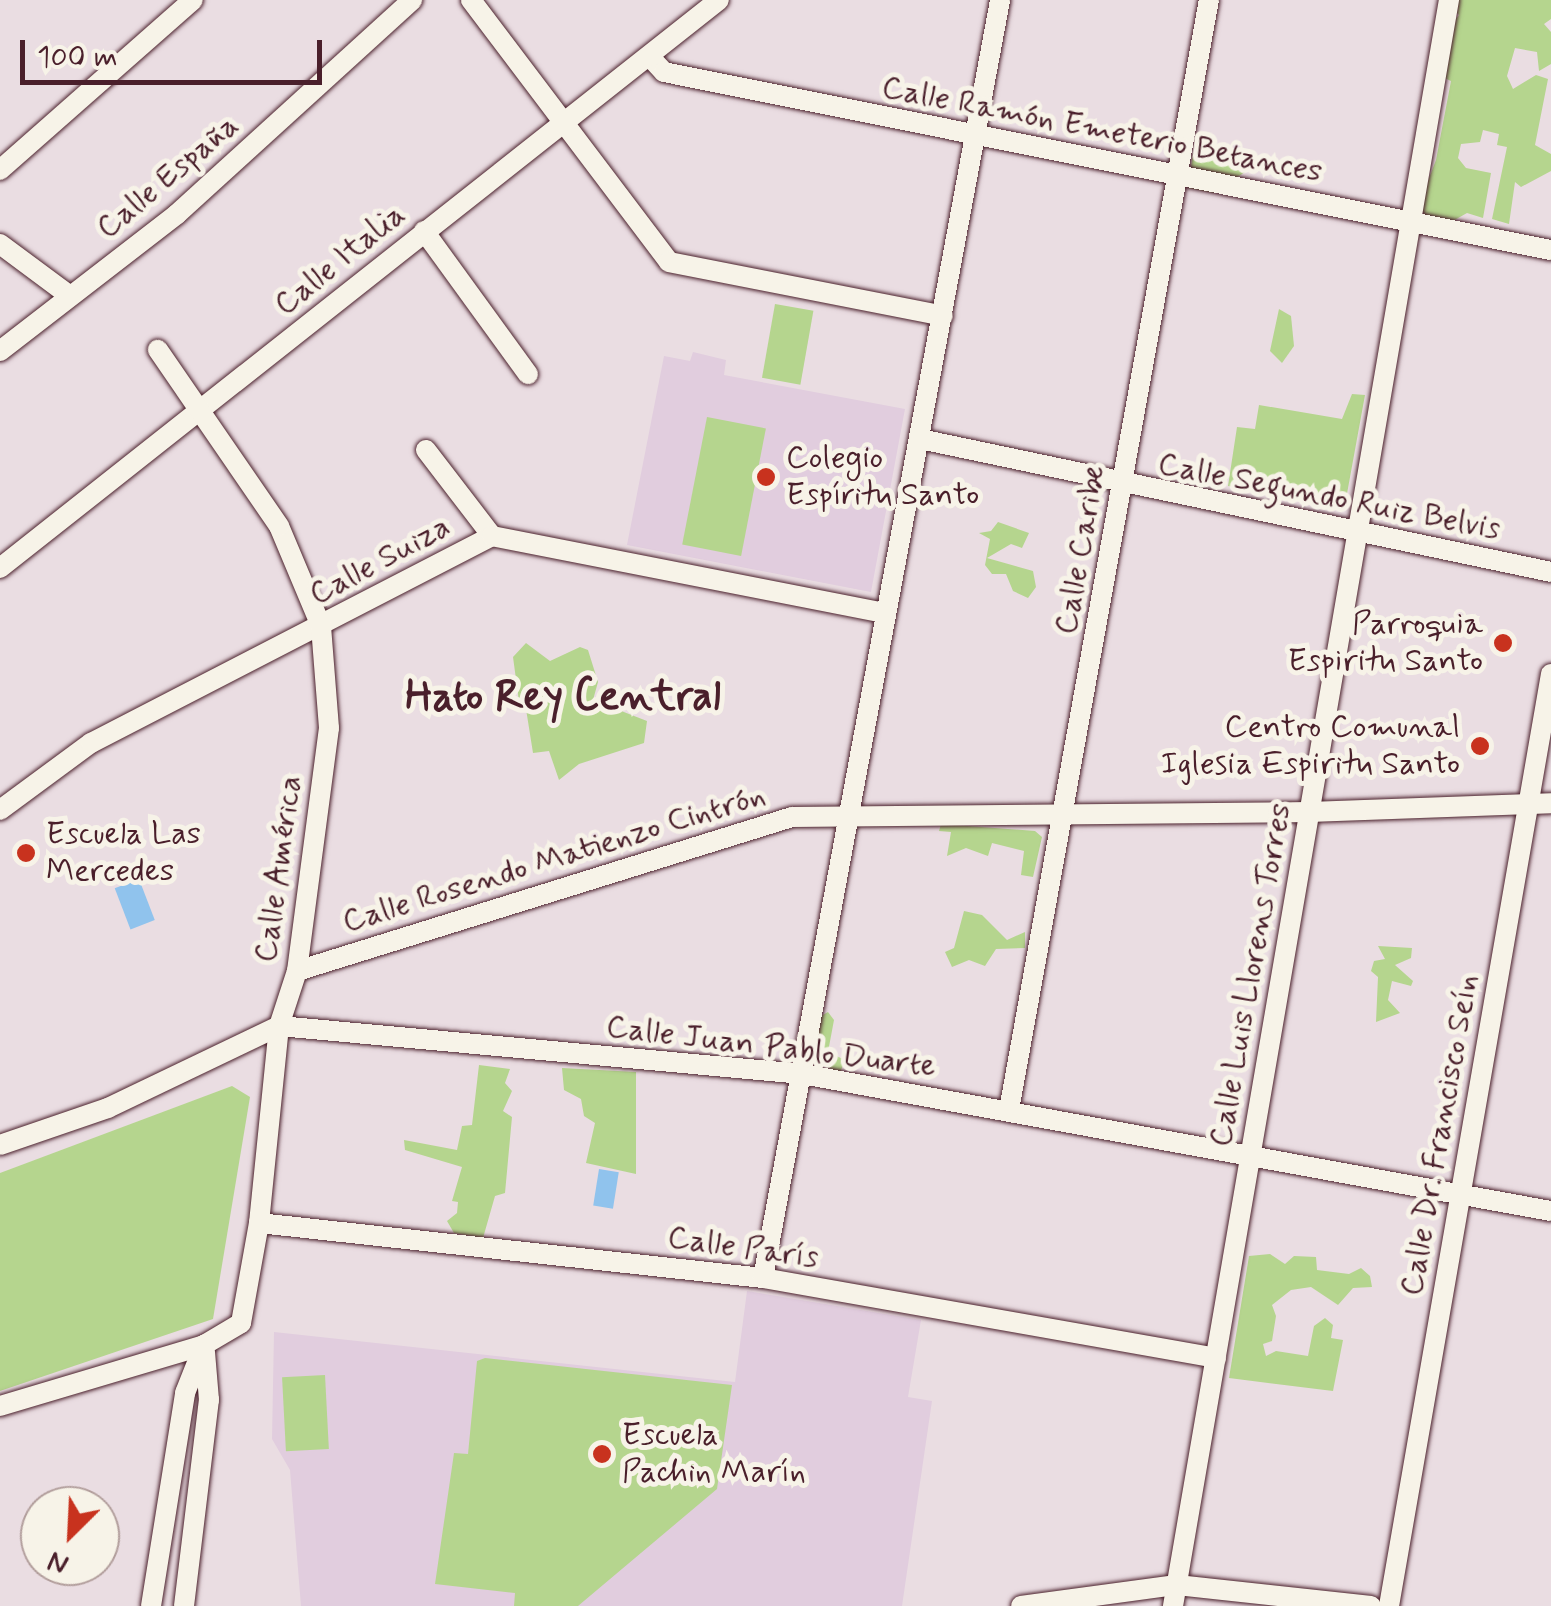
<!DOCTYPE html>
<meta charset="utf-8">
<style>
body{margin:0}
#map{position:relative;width:1551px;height:1606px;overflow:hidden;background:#eadde2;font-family:Mynerve,sans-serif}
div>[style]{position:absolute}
.built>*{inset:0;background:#e1cdde}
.green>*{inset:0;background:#b5d58e;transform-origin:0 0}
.water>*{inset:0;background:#90c3ed;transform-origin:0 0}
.roads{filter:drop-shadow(0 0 2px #4a1f2b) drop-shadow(0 0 2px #4a1f2b)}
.street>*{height:20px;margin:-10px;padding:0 10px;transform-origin:10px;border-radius:10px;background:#f7f3e8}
.dots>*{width:28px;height:28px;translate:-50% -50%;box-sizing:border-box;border:5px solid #f7f3e8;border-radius:50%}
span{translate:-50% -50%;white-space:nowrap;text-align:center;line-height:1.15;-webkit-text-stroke:10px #f7f3e8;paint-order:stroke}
.street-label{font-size:32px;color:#4a1f2b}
.poi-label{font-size:32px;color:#4a1f2b}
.left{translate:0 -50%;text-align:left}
.right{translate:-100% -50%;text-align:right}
.district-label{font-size:42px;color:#4a1f2b;font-weight:700}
.north{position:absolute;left:20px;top:1486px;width:100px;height:100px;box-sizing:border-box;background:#f7f3e8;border:2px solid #b29e9c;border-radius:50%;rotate:204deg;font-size:28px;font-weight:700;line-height:40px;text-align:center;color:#4a1f2b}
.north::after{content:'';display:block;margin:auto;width:35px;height:45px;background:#c8321e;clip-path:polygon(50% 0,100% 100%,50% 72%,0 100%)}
.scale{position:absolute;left:20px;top:40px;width:302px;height:45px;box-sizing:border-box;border:5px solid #4a1f2b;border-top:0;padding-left:12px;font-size:30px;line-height:35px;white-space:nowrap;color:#4a1f2b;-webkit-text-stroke:8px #f7f3e8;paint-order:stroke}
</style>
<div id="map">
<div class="built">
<div style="clip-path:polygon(693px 352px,726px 360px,724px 375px,905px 409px,871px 592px,627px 545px,664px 356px,690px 361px)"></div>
<div style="clip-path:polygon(747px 1291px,921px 1320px,908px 1397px,932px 1401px,902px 1606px,301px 1606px,290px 1470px,272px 1439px,274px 1332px,735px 1382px)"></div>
</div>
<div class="green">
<div style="clip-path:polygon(1443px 0,1551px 0,1551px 19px,1544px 24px,1551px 32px,1551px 64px,1539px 71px,1537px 52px,1515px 48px,1507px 76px,1513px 89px,1536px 75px,1548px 79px,1535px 145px,1551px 154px,1551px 171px,1521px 187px,1515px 182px,1509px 224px,1492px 219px,1507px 147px,1497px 145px,1499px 134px,1483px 130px,1480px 142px,1461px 144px,1458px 158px,1466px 168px,1491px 173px,1483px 218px,1467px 213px,1451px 222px,1428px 218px,1418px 207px,1436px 160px,1451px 81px,1442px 77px,1448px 29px,1459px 15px)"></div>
<div style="clip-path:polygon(1235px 150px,1250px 155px,1248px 170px,1214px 193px,1188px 188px,1193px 153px,1233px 159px)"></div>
<div style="left:775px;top:304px;width:39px;height:75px;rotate:10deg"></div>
<div style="clip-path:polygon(1279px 309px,1291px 316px,1294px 346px,1282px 363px,1270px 351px)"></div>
<div style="clip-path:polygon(1352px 394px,1365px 395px,1344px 510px,1228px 486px,1237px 427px,1255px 429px,1259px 405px,1342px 419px)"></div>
<div style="left:707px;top:417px;width:60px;height:130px;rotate:11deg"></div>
<div style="clip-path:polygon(998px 522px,1029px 533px,1022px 548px,1011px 544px,987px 558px,1033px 571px,1036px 587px,1028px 598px,1013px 591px,1006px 574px,992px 574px,985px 565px,990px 539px,979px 533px,991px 531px)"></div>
<div style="clip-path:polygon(526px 643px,550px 661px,580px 647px,588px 650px,598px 682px,593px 700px,647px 721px,644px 743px,579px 764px,559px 780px,549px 751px,533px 753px,526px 709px,520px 709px,513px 657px)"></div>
<div style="clip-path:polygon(941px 824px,1035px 831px,1042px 837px,1033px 877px,1021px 875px,1024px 851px,992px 843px,988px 856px,966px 848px,947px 856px,951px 832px,939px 831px)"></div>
<div style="clip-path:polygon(964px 911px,982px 915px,1007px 940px,1025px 932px,1025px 948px,996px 949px,985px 966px,969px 960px,952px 967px,945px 952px,954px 948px)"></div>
<div style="clip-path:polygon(1378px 946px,1412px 948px,1411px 958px,1395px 965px,1413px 981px,1411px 986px,1392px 981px,1388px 1000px,1400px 1013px,1376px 1022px,1378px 977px,1371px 971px,1374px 961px,1385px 959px)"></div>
<div style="clip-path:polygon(828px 1012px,834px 1020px,828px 1052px,845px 1060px,840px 1073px,815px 1061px,821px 1016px)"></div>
<div style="clip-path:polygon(479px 1065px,510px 1069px,505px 1083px,512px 1091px,503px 1111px,512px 1117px,505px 1193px,495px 1196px,483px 1238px,454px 1233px,447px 1221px,457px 1213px,458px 1202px,452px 1201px,462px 1167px,405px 1150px,404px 1140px,457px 1150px,462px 1126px,472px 1125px)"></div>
<div style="clip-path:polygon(562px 1068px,636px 1072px,636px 1174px,586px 1163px,595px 1123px,584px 1116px,581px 1099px,564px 1090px)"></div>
<div style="clip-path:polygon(232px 1086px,250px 1097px,213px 1319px,0 1391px,0 1173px)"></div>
<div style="clip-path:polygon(1270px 1254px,1285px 1264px,1294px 1256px,1316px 1257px,1317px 1270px,1349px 1274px,1361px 1268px,1370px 1276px,1372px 1287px,1353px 1288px,1338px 1305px,1311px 1287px,1291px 1290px,1272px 1305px,1276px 1316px,1272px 1341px,1263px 1344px,1266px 1356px,1276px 1351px,1308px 1356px,1314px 1326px,1325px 1318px,1333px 1325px,1331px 1338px,1343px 1340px,1333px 1391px,1229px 1378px,1249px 1256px)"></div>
<div style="clip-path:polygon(485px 1358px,732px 1385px,717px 1489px,578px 1606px,514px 1606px,515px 1593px,435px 1584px,454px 1453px,468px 1454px,477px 1361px)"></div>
<div style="left:325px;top:1375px;width:74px;height:43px;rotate:87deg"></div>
</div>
<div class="water">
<div style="left:139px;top:879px;width:44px;height:26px;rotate:69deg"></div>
<div style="left:599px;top:1169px;width:20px;height:37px;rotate:9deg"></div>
</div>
<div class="roads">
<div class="street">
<div style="left:471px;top:0;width:328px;rotate:52.9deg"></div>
<div style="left:669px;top:262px;width:279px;rotate:11.1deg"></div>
<div style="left:649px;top:56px;width:22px;rotate:47deg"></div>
<div style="left:664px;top:72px;width:905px;rotate:11.35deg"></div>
<div style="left:0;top:170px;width:257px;rotate:-41.4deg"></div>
<div style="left:424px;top:231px;width:177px;rotate:54deg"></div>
<div style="left:0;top:244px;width:87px;rotate:36.6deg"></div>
<div style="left:0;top:351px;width:224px;rotate:-37.7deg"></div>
<div style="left:177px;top:214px;width:318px;rotate:-42.3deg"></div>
<div style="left:920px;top:439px;width:645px;rotate:11.9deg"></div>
<div style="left:426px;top:450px;width:108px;rotate:52.5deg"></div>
<div style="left:0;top:568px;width:916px;rotate:-38.31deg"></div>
<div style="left:0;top:810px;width:113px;rotate:-36.4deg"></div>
<div style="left:91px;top:743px;width:451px;rotate:-27.3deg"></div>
<div style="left:492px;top:536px;width:401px;rotate:11.1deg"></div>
<div style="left:297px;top:971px;width:518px;rotate:-17.28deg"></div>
<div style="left:792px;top:817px;width:517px;rotate:-0.55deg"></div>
<div style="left:1309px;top:812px;width:242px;rotate:-2.1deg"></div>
<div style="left:1009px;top:1110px;width:1128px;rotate:-79.79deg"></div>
<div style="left:0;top:1145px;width:114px;rotate:-18.9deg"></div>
<div style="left:108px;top:1108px;width:190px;rotate:-25.6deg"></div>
<div style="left:279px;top:1026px;width:525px;rotate:5.24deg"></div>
<div style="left:802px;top:1074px;width:761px;rotate:10.37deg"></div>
<div style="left:259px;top:1223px;width:507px;rotate:6.23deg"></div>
<div style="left:763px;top:1278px;width:460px;rotate:10deg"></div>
<div style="left:763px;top:1278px;width:1300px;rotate:-79.49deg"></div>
<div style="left:0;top:1406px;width:213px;rotate:-16.6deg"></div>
<div style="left:204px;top:1345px;width:43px;rotate:-30.7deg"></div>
<div style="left:241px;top:1323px;width:102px;rotate:-79.8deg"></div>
<div style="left:259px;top:1223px;width:198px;rotate:-84.2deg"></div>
<div style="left:279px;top:1026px;width:58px;rotate:-71.9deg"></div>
<div style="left:297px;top:971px;width:245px;rotate:-82.5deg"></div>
<div style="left:329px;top:728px;width:102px;rotate:-94.5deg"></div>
<div style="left:321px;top:626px;width:108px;rotate:-112.8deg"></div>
<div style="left:279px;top:526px;width:214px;rotate:-124.5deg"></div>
<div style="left:151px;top:1606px;width:216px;rotate:-80.9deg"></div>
<div style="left:185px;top:1393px;width:52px;rotate:-68.4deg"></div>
<div style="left:184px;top:1606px;width:208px;rotate:-83.1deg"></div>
<div style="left:209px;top:1400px;width:48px;rotate:-94.8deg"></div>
<div style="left:1021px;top:1606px;width:157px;rotate:-7.7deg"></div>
<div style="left:1177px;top:1585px;width:195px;rotate:6.2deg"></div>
<div style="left:1173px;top:1606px;width:1630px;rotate:-80.25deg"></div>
<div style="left:1389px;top:1606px;width:946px;rotate:-80.14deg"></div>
</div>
</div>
<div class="dots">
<div style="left:766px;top:477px;background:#c8321e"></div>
<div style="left:1503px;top:643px;background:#c8321e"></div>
<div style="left:1480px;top:746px;background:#c8321e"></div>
<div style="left:26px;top:853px;background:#c8321e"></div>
<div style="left:602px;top:1454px;background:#c8321e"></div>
</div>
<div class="street-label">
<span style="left:1102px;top:130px;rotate:11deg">Calle Ramón Emeterio Betances</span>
<span style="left:168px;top:177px;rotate:-40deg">Calle España</span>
<span style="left:340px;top:260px;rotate:-39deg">Calle Italia</span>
<span style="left:1329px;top:497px;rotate:11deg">Calle Segundo Ruiz Belvis</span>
<span style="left:1081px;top:550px;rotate:-80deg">Calle Caribe</span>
<span style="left:380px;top:561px;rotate:-28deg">Calle Suiza</span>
<span style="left:554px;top:859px;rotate:-17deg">Calle Rosendo Matienzo Cintrón</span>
<span style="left:279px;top:869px;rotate:-82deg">Calle América</span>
<span style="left:1251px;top:975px;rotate:-80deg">Calle Luis Llorens Torres</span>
<span style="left:771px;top:1047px;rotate:7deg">Calle Juan Pablo Duarte</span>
<span style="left:1440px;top:1135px;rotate:-80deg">Calle Dr. Francisco Seín</span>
<span style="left:743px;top:1248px;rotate:8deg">Calle París</span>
</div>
<div class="poi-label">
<span class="left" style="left:786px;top:477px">Colegio<br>Espíritu Santo</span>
<span class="right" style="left:1483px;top:643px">Parroquia<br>Espiritu Santo</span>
<span class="right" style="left:1460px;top:746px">Centro Comunal<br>Iglesia Espiritu Santo</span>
<span class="left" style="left:46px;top:853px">Escuela Las<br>Mercedes</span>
<span class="left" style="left:622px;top:1454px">Escuela<br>Pachin Marín</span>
</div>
<div class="district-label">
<span style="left:563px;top:698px">Hato Rey Central</span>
</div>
<div class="north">N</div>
<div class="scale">100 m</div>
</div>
